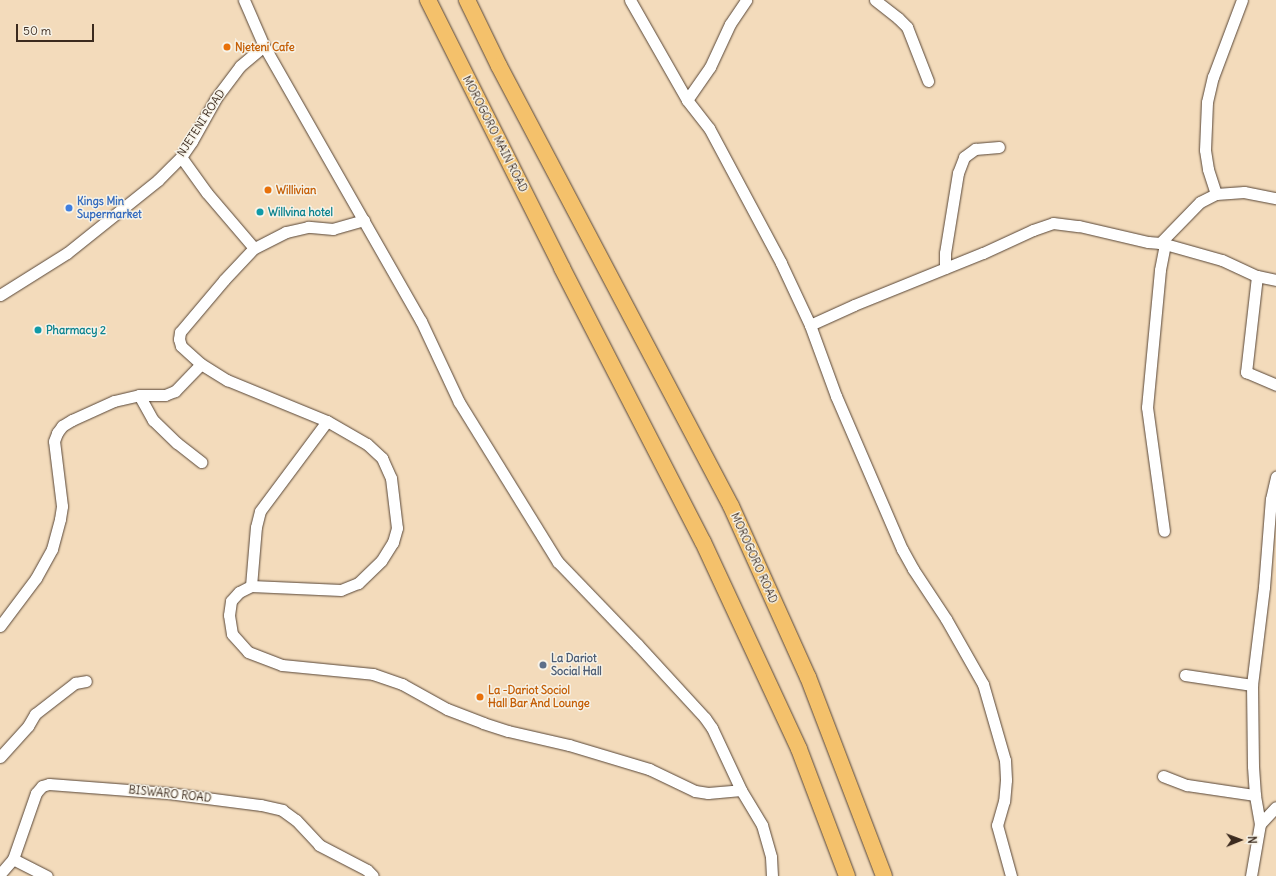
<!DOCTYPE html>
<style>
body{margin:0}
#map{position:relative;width:1276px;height:876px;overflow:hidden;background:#f3dbbb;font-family:Delius,sans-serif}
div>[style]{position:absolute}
.roads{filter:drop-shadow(0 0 1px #574536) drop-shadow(0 0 1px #574536)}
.minor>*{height:11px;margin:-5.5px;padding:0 5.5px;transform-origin:5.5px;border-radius:5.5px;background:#fff}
.highway>*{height:16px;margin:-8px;padding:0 8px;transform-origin:8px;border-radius:8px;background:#f4c16b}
.dots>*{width:11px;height:11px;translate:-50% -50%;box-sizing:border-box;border:2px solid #f7f3e8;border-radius:50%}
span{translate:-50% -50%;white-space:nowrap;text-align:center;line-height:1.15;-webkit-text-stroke:3px #f7f3e8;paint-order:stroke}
.food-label{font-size:11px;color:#c56008;font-weight:700}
.left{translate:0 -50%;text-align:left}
.street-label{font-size:11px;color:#3b2a1e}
.shop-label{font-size:11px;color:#366cbe;font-weight:700}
.culture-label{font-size:11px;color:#0d838f;font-weight:700}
.service-label{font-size:11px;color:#4e5e75;font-weight:700}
.north{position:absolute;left:1220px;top:820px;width:40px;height:40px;-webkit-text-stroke:3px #f7f3e8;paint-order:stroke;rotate:89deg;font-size:11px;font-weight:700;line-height:16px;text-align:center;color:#3b2a1e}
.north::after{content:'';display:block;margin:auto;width:14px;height:18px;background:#3b2a1e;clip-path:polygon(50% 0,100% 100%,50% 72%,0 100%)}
.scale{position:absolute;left:16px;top:24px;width:78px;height:18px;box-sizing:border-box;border:2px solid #3b2a1e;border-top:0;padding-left:5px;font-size:12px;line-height:14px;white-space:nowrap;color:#3b2a1e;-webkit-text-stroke:3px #f7f3e8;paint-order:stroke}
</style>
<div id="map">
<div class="roads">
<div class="minor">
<div style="left:244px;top:0;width:50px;rotate:66.5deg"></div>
<div style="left:264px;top:46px;width:317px;rotate:60.3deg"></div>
<div style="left:421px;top:321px;width:89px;rotate:64.9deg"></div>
<div style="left:459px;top:402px;width:188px;rotate:58.3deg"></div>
<div style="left:558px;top:562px;width:114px;rotate:46.1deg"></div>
<div style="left:637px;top:644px;width:100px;rotate:47.4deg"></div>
<div style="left:705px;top:718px;width:12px;rotate:55deg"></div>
<div style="left:712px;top:728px;width:68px;rotate:64.9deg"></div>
<div style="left:741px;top:790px;width:41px;rotate:59deg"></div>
<div style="left:762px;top:825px;width:33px;rotate:74deg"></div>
<div style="left:771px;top:857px;width:19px;rotate:87deg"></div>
<div style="left:630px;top:0;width:115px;rotate:60.3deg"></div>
<div style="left:687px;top:100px;width:36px;rotate:52deg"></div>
<div style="left:709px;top:128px;width:153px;rotate:61.9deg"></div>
<div style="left:781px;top:263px;width:68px;rotate:64.9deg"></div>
<div style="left:810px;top:325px;width:76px;rotate:69.9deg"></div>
<div style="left:836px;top:396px;width:167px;rotate:66.7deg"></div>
<div style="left:902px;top:549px;width:23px;rotate:61deg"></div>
<div style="left:913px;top:569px;width:60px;rotate:56.6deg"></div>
<div style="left:946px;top:619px;width:75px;rotate:60.4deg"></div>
<div style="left:983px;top:684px;width:79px;rotate:73.9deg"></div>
<div style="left:1005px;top:760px;width:20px;rotate:87deg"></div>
<div style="left:1006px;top:780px;width:21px;rotate:95deg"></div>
<div style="left:1004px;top:801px;width:25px;rotate:106deg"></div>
<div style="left:997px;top:825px;width:53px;rotate:74.6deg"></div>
<div style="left:875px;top:0;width:29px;rotate:38deg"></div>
<div style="left:898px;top:18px;width:13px;rotate:45deg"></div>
<div style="left:907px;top:27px;width:58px;rotate:68.7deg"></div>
<div style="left:687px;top:100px;width:40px;rotate:-55.1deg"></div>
<div style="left:710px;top:67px;width:47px;rotate:-65.1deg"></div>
<div style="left:730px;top:24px;width:29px;rotate:-56deg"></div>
<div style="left:181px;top:157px;width:44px;rotate:54.2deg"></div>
<div style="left:207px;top:193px;width:72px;rotate:49.5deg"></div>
<div style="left:1216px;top:194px;width:26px;rotate:-108deg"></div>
<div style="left:1208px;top:169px;width:19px;rotate:-99deg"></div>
<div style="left:1205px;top:150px;width:48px;rotate:-87.6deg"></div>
<div style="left:1207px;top:102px;width:26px;rotate:-77deg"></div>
<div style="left:1213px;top:77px;width:82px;rotate:-69.4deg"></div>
<div style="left:364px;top:220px;width:32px;rotate:164deg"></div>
<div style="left:333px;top:229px;width:25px;rotate:-175deg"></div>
<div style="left:308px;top:227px;width:23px;rotate:167deg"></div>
<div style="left:286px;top:232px;width:36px;rotate:153deg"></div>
<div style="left:254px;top:248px;width:44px;rotate:133.2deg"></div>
<div style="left:224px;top:280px;width:68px;rotate:130.2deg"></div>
<div style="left:180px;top:332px;width:7px;rotate:98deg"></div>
<div style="left:179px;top:339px;width:7px;rotate:74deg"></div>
<div style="left:181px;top:346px;width:27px;rotate:42deg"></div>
<div style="left:201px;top:364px;width:31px;rotate:32deg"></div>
<div style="left:227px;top:380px;width:108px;rotate:22.3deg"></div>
<div style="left:327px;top:421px;width:46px;rotate:29.9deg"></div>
<div style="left:367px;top:444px;width:21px;rotate:43deg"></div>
<div style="left:382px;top:458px;width:22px;rotate:66deg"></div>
<div style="left:391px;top:478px;width:50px;rotate:83.2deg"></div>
<div style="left:397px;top:528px;width:15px;rotate:106deg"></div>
<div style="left:393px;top:542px;width:22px;rotate:122deg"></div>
<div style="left:381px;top:561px;width:32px;rotate:136deg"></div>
<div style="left:358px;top:583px;width:18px;rotate:158deg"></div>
<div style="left:341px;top:590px;width:90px;rotate:-177.5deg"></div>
<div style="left:251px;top:586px;width:13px;rotate:153deg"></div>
<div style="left:239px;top:592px;width:12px;rotate:132deg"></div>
<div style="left:231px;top:601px;width:14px;rotate:98deg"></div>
<div style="left:229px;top:615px;width:19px;rotate:81deg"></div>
<div style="left:232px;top:634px;width:24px;rotate:48deg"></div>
<div style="left:248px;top:652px;width:36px;rotate:21deg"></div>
<div style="left:282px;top:665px;width:91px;rotate:5.6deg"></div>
<div style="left:373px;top:674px;width:31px;rotate:19deg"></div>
<div style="left:402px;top:684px;width:51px;rotate:29.1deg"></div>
<div style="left:447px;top:709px;width:39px;rotate:21deg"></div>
<div style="left:483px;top:723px;width:26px;rotate:18deg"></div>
<div style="left:508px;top:731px;width:63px;rotate:12.9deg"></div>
<div style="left:569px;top:745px;width:84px;rotate:16.7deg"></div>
<div style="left:649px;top:769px;width:51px;rotate:25.6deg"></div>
<div style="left:695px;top:791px;width:13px;rotate:9deg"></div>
<div style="left:708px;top:793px;width:33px;rotate:-5deg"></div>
<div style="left:1160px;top:243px;width:5px;rotate:11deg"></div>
<div style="left:1165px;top:244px;width:26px;rotate:101deg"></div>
<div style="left:1160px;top:270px;width:138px;rotate:95.4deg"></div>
<div style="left:1147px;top:407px;width:125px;rotate:82.2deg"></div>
<div style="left:1165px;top:244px;width:59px;rotate:15.7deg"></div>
<div style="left:1222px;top:260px;width:38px;rotate:25deg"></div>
<div style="left:1257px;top:276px;width:19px;rotate:12deg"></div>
<div style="left:945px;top:268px;width:15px;rotate:-90deg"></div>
<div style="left:945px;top:253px;width:81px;rotate:-80.8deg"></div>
<div style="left:958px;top:173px;width:17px;rotate:-69deg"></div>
<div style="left:964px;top:157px;width:14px;rotate:-36deg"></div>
<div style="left:975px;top:149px;width:24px;rotate:-5deg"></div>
<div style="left:1257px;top:276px;width:97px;rotate:96.5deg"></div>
<div style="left:1246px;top:372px;width:33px;rotate:23deg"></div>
<div style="left:0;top:295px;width:79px;rotate:-32.1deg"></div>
<div style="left:67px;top:253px;width:117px;rotate:-38.7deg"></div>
<div style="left:158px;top:180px;width:33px;rotate:-45deg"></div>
<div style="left:181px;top:157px;width:19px;rotate:-55deg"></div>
<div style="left:192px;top:141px;width:49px;rotate:-60.8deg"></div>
<div style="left:216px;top:98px;width:40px;rotate:-53deg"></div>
<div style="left:240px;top:66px;width:31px;rotate:-40deg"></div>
<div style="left:810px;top:325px;width:48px;rotate:-24.4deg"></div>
<div style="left:854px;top:305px;width:139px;rotate:-22deg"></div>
<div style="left:983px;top:253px;width:55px;rotate:-24.7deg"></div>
<div style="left:1033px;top:230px;width:21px;rotate:-19deg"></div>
<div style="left:1053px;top:223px;width:26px;rotate:7deg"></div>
<div style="left:1079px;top:226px;width:71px;rotate:13.1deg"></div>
<div style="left:1148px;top:242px;width:12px;rotate:5deg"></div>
<div style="left:1160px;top:243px;width:57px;rotate:-45.7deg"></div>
<div style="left:1200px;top:202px;width:18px;rotate:-27deg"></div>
<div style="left:1216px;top:194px;width:28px;rotate:-4deg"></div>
<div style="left:1244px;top:192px;width:33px;rotate:11deg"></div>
<div style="left:139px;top:395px;width:29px;rotate:61deg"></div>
<div style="left:153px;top:420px;width:33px;rotate:44deg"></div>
<div style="left:177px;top:443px;width:31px;rotate:38deg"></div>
<div style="left:251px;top:586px;width:59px;rotate:-85.2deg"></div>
<div style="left:256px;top:527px;width:16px;rotate:-76deg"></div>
<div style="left:260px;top:511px;width:112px;rotate:-53.3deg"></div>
<div style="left:0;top:626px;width:60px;rotate:-53.1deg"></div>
<div style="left:36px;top:578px;width:33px;rotate:-61deg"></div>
<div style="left:52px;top:549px;width:31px;rotate:-75deg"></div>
<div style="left:60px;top:519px;width:13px;rotate:-81deg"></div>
<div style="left:62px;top:506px;width:65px;rotate:-97deg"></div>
<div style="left:54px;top:441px;width:9px;rotate:-69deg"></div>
<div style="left:57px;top:433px;width:9px;rotate:-54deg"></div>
<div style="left:62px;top:426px;width:12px;rotate:-31deg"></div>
<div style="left:72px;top:420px;width:46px;rotate:-24.3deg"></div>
<div style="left:114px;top:401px;width:26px;rotate:-13deg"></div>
<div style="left:139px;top:395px;width:26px"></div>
<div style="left:165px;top:395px;width:11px;rotate:-22deg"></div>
<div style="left:175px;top:391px;width:37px;rotate:-46deg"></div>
<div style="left:1185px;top:675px;width:68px;rotate:8.5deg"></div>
<div style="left:0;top:757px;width:42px;rotate:-47.9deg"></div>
<div style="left:28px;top:726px;width:14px;rotate:-60deg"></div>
<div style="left:35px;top:714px;width:51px;rotate:-37.8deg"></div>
<div style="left:75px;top:683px;width:11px;rotate:-10deg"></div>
<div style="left:1163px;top:776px;width:26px;rotate:21deg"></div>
<div style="left:1187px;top:785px;width:69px;rotate:8.4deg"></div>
<div style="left:1260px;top:824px;width:29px;rotate:-100deg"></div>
<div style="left:1255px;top:795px;width:29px;rotate:-94deg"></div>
<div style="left:1253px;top:766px;width:81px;rotate:-90.7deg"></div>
<div style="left:1252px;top:685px;width:99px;rotate:-83deg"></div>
<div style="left:1264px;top:587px;width:88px;rotate:-85.5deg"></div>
<div style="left:1271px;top:499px;width:23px;rotate:-77deg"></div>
<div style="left:13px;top:859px;width:38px;rotate:27deg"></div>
<div style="left:0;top:874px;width:20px;rotate:-49deg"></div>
<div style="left:13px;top:859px;width:70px;rotate:-70.8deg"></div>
<div style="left:36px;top:793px;width:9px;rotate:-49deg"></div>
<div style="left:42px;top:786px;width:7px;rotate:-16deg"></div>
<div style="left:49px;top:784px;width:119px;rotate:4.3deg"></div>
<div style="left:168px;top:793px;width:94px;rotate:7.4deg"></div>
<div style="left:261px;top:805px;width:22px;rotate:13deg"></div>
<div style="left:282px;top:810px;width:17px;rotate:36deg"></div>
<div style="left:296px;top:820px;width:34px;rotate:47deg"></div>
<div style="left:319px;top:845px;width:54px;rotate:27.5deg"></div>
<div style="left:367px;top:870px;width:8px;rotate:45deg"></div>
<div style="left:1251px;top:876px;width:53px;rotate:-80.2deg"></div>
<div style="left:1260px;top:824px;width:23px;rotate:-47deg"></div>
</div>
<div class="highway">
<div style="left:428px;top:0;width:300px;rotate:63.4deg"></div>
<div style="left:562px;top:268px;width:308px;rotate:62.8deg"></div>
<div style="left:703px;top:542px;width:228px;rotate:65.1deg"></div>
<div style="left:799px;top:749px;width:136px;rotate:69.3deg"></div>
<div style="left:467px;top:0;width:73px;rotate:64.1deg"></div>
<div style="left:499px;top:66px;width:497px;rotate:62.2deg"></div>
<div style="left:731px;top:506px;width:188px;rotate:65.8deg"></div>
<div style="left:808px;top:677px;width:213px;rotate:69.1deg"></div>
</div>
</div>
<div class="dots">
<div style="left:227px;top:47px;background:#e8710a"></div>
<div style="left:268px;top:190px;background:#e8710a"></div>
<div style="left:69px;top:208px;background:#3f7fe0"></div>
<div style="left:260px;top:212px;background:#0f9aa8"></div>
<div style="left:38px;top:330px;background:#0f9aa8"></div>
<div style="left:543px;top:665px;background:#5c6f8a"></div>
<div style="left:480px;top:697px;background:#e8710a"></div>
</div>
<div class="food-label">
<span class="left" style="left:235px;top:47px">Njeteni Cafe</span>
<span class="left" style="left:276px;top:190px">Willivian</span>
<span class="left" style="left:488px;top:697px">La -Dariot Sociol<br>Hall Bar And Lounge</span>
</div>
<div class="street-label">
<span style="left:201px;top:123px;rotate:-57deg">NJETENI ROAD</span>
<span style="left:495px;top:134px;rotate:63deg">MOROGORO MAIN ROAD</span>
<span style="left:754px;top:558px;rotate:66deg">MOROGORO ROAD</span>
<span style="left:170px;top:794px;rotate:6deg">BISWARO ROAD</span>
</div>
<div class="shop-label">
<span class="left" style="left:77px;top:208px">Kings Min<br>Supermarket</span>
</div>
<div class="culture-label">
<span class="left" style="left:268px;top:212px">Willvina hotel</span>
<span class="left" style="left:46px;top:330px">Pharmacy 2</span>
</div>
<div class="service-label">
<span class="left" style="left:551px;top:665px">La Dariot<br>Social Hall</span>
</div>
<div class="north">N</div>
<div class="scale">50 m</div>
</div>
